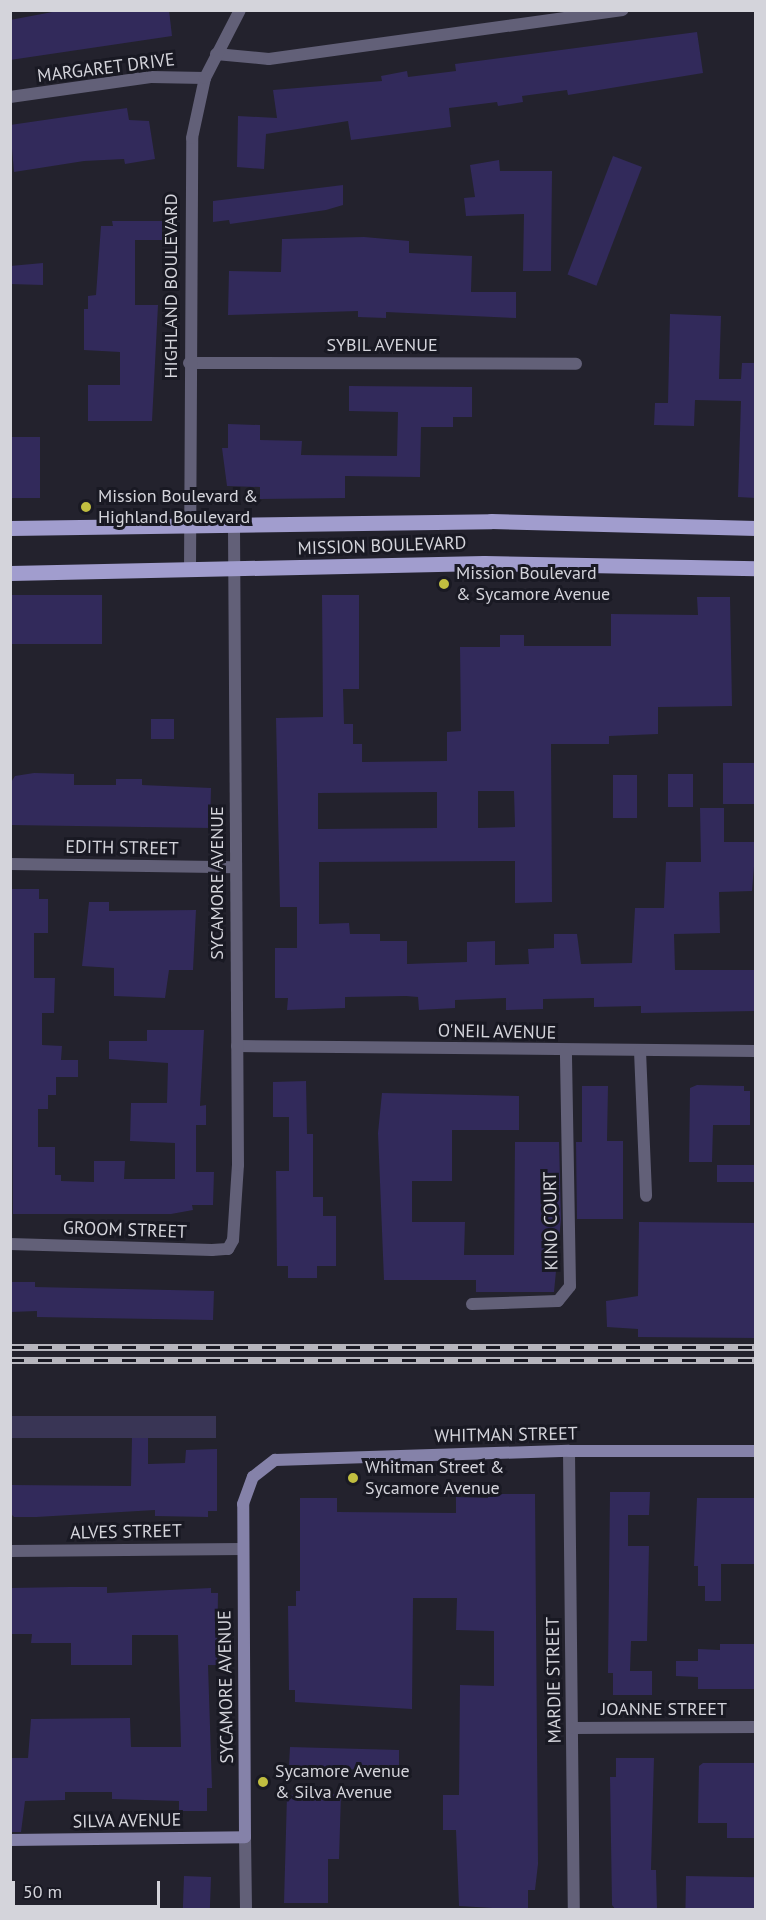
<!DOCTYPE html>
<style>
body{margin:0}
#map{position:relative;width:766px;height:1920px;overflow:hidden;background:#23222d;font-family:"PT Sans",sans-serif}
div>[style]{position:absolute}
.green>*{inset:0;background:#393555;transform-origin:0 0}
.building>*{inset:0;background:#322a5b;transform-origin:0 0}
.street>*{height:12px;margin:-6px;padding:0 6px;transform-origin:6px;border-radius:6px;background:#626078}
.secondary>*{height:12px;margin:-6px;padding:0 6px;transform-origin:6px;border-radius:6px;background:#8582a9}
.primary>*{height:15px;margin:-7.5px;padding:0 7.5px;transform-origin:7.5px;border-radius:7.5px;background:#a19dce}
.rail>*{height:7px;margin-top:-3.5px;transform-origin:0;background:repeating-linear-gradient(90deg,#191923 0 14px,#b6b5bd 0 28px);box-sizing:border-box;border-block:2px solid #b6b5bd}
.dots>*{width:16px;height:16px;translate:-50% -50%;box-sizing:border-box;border:3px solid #191923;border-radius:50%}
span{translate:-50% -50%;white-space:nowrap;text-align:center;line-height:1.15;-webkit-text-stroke:6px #191923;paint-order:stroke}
.street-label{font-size:18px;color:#d4d4db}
.poi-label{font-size:18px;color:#d4d4db}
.left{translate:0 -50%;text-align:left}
.frame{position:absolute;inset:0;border:12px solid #d4d4db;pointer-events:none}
.scale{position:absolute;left:12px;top:1881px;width:148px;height:27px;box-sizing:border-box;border:3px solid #d4d4db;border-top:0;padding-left:8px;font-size:18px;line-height:21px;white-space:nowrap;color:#d4d4db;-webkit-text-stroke:4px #191923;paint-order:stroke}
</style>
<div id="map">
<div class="green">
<div style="left:11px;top:1416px;width:205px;height:22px"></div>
</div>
<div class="building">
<div style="clip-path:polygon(63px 10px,169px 10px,172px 36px,10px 60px,10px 20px)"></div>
<div style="clip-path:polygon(697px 32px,703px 73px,568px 95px,567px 90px,522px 96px,523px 102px,498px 106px,497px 102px,449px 108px,451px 127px,351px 140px,348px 121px,266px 134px,264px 169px,237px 167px,238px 116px,277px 118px,273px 90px,382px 81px,381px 76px,407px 71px,408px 77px,456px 71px,455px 64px)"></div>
<div style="clip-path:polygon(127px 108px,129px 120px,149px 121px,155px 159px,125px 164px,124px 159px,84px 161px,14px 172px,10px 125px)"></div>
<div style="left:613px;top:156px;width:31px;height:127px;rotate:21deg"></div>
<div style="clip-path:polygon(499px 160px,500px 171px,552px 171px,551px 271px,523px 271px,524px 214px,466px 216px,464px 198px,475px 197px,470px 165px)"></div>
<div style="clip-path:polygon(343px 185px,343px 205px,326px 210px,230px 224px,229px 220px,213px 222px,213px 201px)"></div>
<div style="clip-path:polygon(112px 221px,162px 221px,162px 240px,135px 240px,135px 305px,158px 305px,152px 421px,88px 421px,88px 385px,120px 385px,120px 352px,84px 350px,84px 309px,88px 309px,88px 296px,96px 295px,101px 226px,113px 226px)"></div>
<div style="clip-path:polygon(364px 237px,409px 241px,409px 253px,472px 256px,471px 292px,516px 292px,516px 318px,386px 312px,386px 318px,358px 317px,358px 311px,228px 315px,229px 271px,281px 272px,282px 239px)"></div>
<div style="clip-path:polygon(43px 263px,43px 285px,10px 284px,10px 266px)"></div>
<div style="clip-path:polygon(670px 314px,721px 316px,719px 379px,741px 379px,742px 363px,756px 363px,756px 498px,738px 497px,741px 401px,695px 400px,694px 426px,654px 425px,655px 403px,668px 403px)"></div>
<div style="clip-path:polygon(349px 386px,472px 387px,472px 417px,453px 417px,453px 427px,421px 427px,420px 477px,345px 476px,345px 498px,260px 499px,260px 487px,227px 486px,222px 448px,228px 448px,228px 424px,260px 425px,260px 440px,302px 441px,301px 455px,397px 456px,398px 412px,349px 411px)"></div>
<div style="left:12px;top:437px;width:28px;height:61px"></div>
<div style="left:102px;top:595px;width:49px;height:92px;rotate:90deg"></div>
<div style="clip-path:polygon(evenodd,322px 595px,359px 595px,359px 689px,343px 689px,344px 724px,353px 724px,353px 744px,362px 744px,362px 762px,447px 761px,447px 732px,461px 731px,460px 647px,500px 647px,500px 635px,524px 635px,524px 646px,611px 646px,611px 614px,698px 615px,697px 597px,730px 597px,732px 706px,658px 707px,658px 734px,609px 736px,609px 744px,551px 744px,552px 902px,515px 903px,515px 861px,319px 862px,319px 924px,349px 923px,350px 934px,380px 934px,380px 941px,407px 941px,407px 964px,467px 962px,467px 942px,495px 941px,495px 965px,529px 964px,528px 949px,554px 948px,554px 934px,577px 934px,581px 964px,632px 963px,635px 908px,664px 908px,666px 862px,701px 862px,700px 808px,724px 808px,724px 842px,756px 842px,752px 891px,719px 892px,720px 933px,674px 934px,675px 970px,756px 970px,756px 1011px,641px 1013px,641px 1006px,594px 1007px,594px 998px,543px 999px,543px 1009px,506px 1010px,506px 998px,455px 1000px,455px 1008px,419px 1010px,418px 997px,406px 996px,345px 997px,345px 1008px,287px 1010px,288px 998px,275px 998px,275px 948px,297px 948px,297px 907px,280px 907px,276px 718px,323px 717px,322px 595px,478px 791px,514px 791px,515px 827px,478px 828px,478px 791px,322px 595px,437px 792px,437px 828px,318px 829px,318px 793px,437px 792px)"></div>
<div style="left:151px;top:719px;width:23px;height:20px"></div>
<div style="left:723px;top:763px;width:33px;height:41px"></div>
<div style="clip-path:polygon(34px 773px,74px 774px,74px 785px,116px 785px,116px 779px,142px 779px,142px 785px,211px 788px,210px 828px,10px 825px,10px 784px,15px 776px)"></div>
<div style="left:668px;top:774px;width:25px;height:33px"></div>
<div style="left:613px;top:775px;width:24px;height:43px"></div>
<div style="clip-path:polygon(10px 889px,39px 889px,39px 899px,48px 899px,48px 933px,34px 933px,34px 978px,55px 978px,54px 1013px,42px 1013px,42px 1045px,62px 1046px,61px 1060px,78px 1060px,78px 1077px,56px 1077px,56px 1095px,48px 1095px,48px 1109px,38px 1109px,38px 1147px,55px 1147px,55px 1175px,61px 1175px,61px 1181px,94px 1182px,94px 1161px,125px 1161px,124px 1179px,175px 1179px,175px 1143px,130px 1141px,131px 1103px,167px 1103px,168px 1063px,109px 1059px,109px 1041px,147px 1041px,147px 1030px,204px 1030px,200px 1106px,206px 1105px,206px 1125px,196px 1125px,196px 1172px,214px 1172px,213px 1205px,192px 1205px,193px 1210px,171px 1214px,13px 1214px)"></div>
<div style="clip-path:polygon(89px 902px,109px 902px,109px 911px,196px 910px,193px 970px,169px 970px,165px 998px,114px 996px,114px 968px,82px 966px)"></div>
<div style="clip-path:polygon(306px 1081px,307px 1134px,313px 1134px,313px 1197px,323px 1197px,323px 1216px,336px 1216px,336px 1266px,317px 1266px,317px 1278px,288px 1278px,288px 1266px,277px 1266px,276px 1171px,289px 1171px,289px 1117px,273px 1117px,273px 1082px)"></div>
<div style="clip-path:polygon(697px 1085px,744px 1086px,744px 1091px,750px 1091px,750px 1125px,713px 1125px,712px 1162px,689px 1162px,690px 1088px)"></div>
<div style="clip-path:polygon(582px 1086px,608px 1086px,607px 1141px,623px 1141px,623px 1219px,577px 1219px,576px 1142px,582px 1142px)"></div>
<div style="clip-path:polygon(382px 1093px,519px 1096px,519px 1130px,452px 1130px,452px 1181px,412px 1181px,412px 1222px,465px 1222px,464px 1255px,514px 1255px,515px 1142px,559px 1142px,561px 1219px,554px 1292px,476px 1292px,476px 1280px,384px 1280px,378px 1133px)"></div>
<div style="left:717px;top:1165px;width:39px;height:17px"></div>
<div style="clip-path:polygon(639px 1222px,756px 1223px,756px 1338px,638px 1337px,638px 1329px,607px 1327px,606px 1301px,638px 1296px)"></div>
<div style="clip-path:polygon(10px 1282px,35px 1282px,35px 1287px,214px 1291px,213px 1320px,37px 1317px,37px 1311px,10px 1312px)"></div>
<div style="clip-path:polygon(132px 1438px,148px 1438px,148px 1464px,185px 1463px,186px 1450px,217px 1449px,217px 1511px,208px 1511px,208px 1517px,155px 1516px,155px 1510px,36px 1517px,14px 1517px,10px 1513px,10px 1485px,131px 1486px)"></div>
<div style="clip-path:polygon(610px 1492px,650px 1492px,649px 1515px,628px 1515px,628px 1546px,649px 1546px,647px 1641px,631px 1641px,630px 1671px,652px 1671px,652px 1695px,613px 1695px,613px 1673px,608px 1673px)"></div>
<div style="clip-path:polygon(488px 1494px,535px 1494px,538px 1864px,535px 1890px,528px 1890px,528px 1910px,459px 1906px,456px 1830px,443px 1830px,443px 1795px,459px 1795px,460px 1685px,494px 1686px,494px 1631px,456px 1630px,457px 1598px,413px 1598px,412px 1709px,295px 1702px,295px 1690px,289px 1690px,288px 1606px,296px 1606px,296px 1591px,300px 1591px,300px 1498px,337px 1498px,337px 1512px,456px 1513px,456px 1497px,488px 1498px)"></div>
<div style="clip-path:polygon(697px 1498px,756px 1498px,756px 1564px,721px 1564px,721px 1601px,705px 1601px,705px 1586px,698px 1586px,698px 1566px,694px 1566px)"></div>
<div style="clip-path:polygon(70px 1587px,107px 1587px,107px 1593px,211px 1588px,211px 1593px,218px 1593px,217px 1665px,208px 1665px,212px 1788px,207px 1788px,207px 1811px,179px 1811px,179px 1801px,112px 1799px,112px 1792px,65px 1792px,65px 1800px,25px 1801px,21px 1832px,10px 1832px,10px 1758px,28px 1758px,31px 1719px,130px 1718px,131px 1747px,181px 1747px,178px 1635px,132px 1635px,132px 1665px,71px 1665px,71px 1643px,31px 1643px,32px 1634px,10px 1634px,10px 1588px)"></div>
<div style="clip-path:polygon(720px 1644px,756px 1644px,756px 1689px,698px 1689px,698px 1677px,676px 1676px,676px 1661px,698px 1661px,698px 1649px,720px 1650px)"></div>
<div style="clip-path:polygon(290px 1747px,399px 1750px,399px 1772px,289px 1766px)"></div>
<div style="clip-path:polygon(616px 1758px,654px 1758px,651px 1870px,656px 1870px,657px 1910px,616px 1910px,612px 1905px,610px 1777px,616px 1777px)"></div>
<div style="clip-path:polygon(703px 1763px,756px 1763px,756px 1838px,727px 1838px,727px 1823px,698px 1823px,699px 1766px)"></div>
<div style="clip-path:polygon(341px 1794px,339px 1859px,328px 1859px,328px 1903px,284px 1903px,287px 1795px)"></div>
<div style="left:184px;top:1876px;width:27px;height:34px;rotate:2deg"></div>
<div style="left:686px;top:1876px;width:70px;height:34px;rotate:1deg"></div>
</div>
<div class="street">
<div style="left:216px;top:54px;width:53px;rotate:5.4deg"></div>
<div style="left:269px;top:59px;width:357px;rotate:-7.9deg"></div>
<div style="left:10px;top:97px;width:142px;rotate:-8.1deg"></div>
<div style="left:151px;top:77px;width:54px;rotate:1.1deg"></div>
<div style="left:189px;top:363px;width:387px;rotate:0.1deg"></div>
<div style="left:190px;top:571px;width:433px;rotate:-89.7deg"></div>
<div style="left:192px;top:138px;width:61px;rotate:-77.8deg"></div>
<div style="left:205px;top:78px;width:76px;rotate:-62.8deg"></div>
<div style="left:10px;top:864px;width:224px;rotate:0.8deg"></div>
<div style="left:237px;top:1046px;width:519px;rotate:0.55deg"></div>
<div style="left:640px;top:1051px;width:145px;rotate:87.6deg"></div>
<div style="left:10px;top:1244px;width:202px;rotate:1.7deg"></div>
<div style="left:212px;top:1250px;width:16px;rotate:-4deg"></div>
<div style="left:228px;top:1249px;width:10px;rotate:-61deg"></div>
<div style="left:233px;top:1240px;width:75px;rotate:-86.2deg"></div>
<div style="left:238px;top:1165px;width:640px;rotate:-90.36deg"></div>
<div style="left:472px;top:1304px;width:86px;rotate:-2deg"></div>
<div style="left:558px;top:1301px;width:19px;rotate:-51deg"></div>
<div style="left:570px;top:1286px;width:235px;rotate:-91deg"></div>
<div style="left:569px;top:1451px;width:459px;rotate:89.4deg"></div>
<div style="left:10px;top:1551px;width:232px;rotate:-0.5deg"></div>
<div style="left:573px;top:1728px;width:183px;rotate:-0.3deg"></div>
<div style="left:245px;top:1837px;width:73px;rotate:89.2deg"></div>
</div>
<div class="secondary">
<div style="left:10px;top:1840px;width:235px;rotate:-0.7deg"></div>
<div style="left:245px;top:1837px;width:333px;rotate:-90.3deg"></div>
<div style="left:243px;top:1504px;width:29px;rotate:-70deg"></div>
<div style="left:253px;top:1477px;width:28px;rotate:-38deg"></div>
<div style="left:275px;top:1460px;width:294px;rotate:-1.8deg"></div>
<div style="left:569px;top:1451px;width:187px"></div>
</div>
<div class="primary">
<div style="left:10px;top:528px;width:481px;rotate:-0.8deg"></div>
<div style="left:491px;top:521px;width:265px;rotate:1.5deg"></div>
<div style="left:10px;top:573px;width:474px;rotate:-1.2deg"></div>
<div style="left:484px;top:563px;width:272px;rotate:1.1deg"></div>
</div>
<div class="rail">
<div style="left:10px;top:1347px;width:746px"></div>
<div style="left:10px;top:1360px;width:746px"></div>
</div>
<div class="dots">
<div style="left:86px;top:507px;background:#c1be40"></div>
<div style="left:444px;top:584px;background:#c1be40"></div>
<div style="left:353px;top:1478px;background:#c1be40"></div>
<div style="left:263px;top:1782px;background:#c1be40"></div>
</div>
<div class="street-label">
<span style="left:106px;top:68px;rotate:-7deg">MARGARET DRIVE</span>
<span style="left:171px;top:286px;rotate:-90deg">HIGHLAND BOULEVARD</span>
<span style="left:382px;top:345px">SYBIL AVENUE</span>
<span style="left:382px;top:546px;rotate:-2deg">MISSION BOULEVARD</span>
<span style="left:122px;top:848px;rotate:1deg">EDITH STREET</span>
<span style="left:217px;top:883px;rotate:-90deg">SYCAMORE AVENUE</span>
<span style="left:497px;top:1032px;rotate:1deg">O'NEIL AVENUE</span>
<span style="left:551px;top:1221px;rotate:-91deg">KINO COURT</span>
<span style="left:125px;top:1230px;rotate:2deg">GROOM STREET</span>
<span style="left:506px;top:1435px;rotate:-1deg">WHITMAN STREET</span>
<span style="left:126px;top:1532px;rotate:-1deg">ALVES STREET</span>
<span style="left:554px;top:1680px;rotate:-91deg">MARDIE STREET</span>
<span style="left:226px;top:1687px;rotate:-91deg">SYCAMORE AVENUE</span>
<span style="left:664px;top:1709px">JOANNE STREET</span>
<span style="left:127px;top:1821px;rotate:-1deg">SILVA AVENUE</span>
</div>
<div class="poi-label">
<span class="left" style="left:98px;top:507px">Mission Boulevard &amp;<br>Highland Boulevard</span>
<span class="left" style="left:456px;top:584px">Mission Boulevard<br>&amp; Sycamore Avenue</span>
<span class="left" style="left:365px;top:1478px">Whitman Street &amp;<br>Sycamore Avenue</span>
<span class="left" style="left:275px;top:1782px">Sycamore Avenue<br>&amp; Silva Avenue</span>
</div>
<div class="frame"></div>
<div class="scale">50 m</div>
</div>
